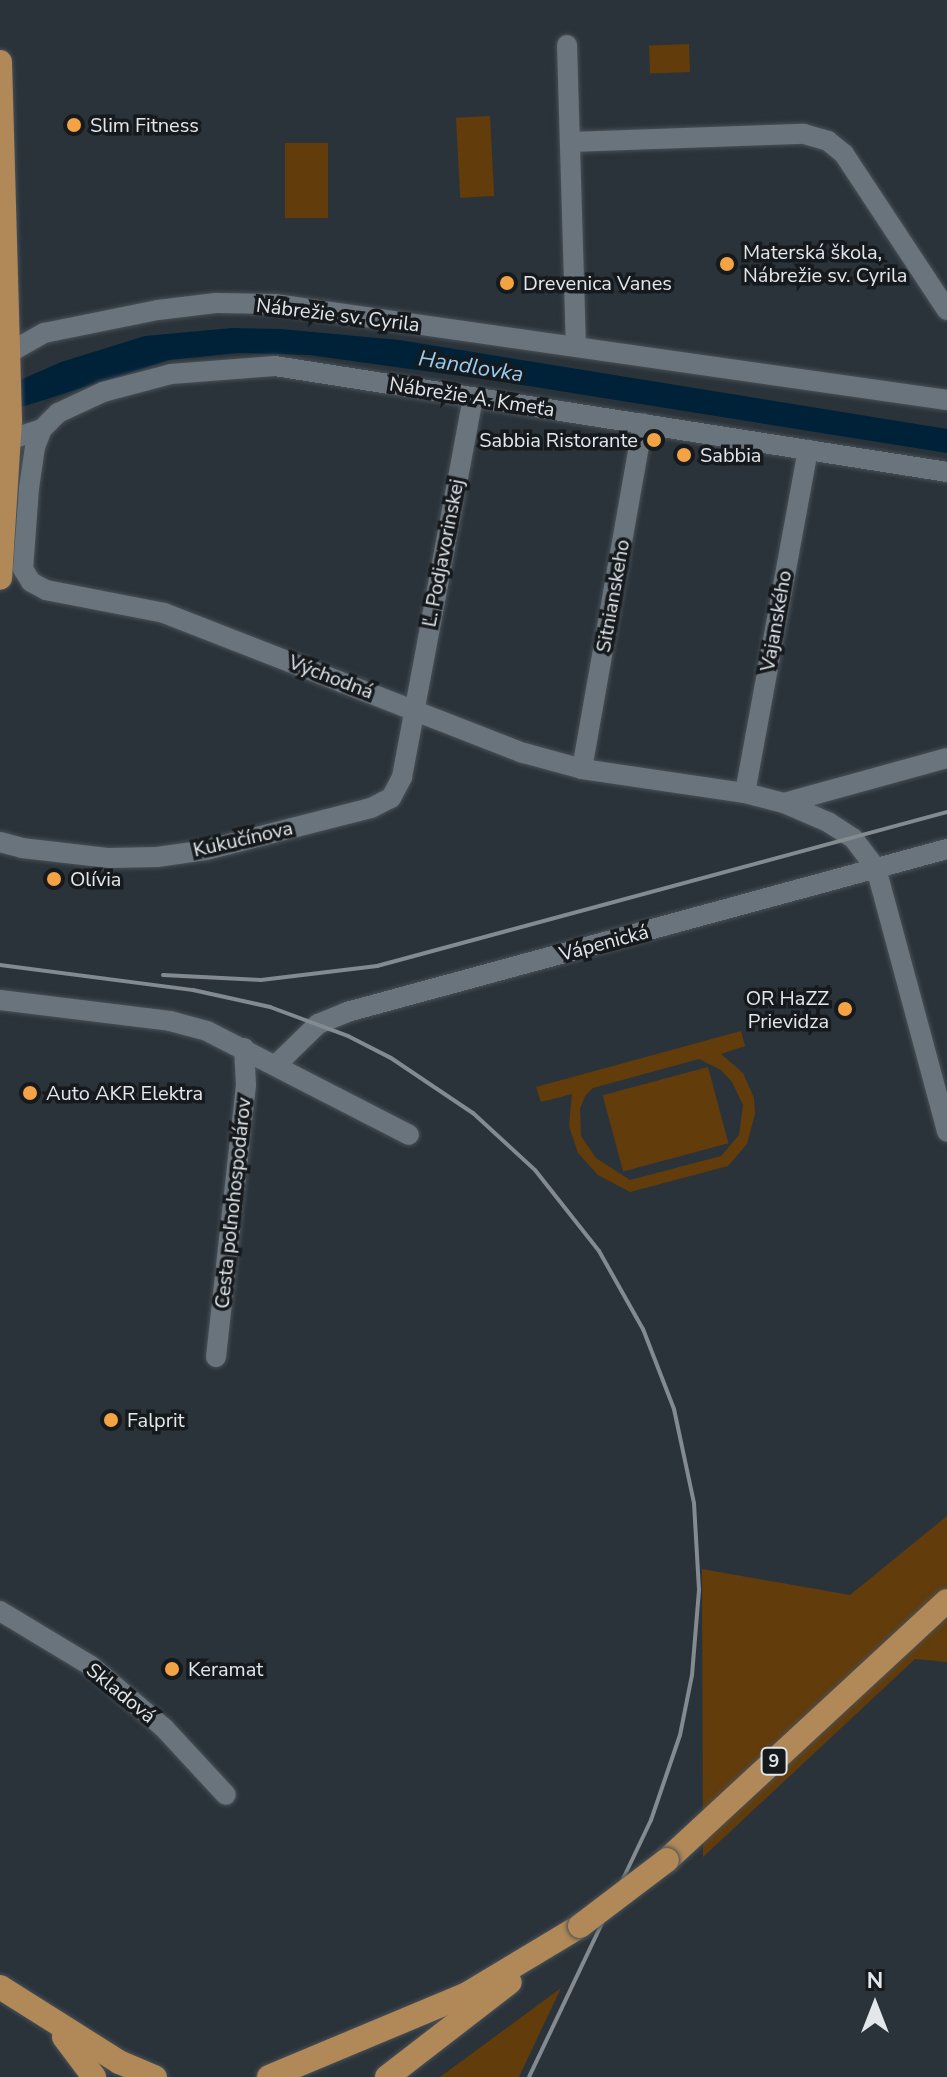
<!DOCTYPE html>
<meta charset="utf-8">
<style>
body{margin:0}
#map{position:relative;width:947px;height:2077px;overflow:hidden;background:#2a333a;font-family:"Nunito Sans",sans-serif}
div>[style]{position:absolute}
.green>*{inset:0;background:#623c0b;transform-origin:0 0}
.water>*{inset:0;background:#002239}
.roads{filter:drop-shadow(0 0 2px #495056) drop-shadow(0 0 2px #495056)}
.minor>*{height:20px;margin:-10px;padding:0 10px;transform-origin:10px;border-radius:10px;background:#6a747c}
.major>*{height:24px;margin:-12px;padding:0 12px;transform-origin:12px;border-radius:12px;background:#b18857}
.rail>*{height:4px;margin:-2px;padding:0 2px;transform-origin:2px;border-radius:2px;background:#838a90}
.bridges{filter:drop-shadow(0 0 2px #495056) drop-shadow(0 0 2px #495056)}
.major-bridge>*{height:24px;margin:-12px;padding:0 12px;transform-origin:12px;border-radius:12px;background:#b18857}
.dots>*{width:22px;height:22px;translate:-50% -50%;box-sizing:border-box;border:4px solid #161a1d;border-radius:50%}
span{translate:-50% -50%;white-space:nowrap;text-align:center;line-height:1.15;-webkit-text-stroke:7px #161a1d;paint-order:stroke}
.shield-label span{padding:2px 6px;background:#161a1d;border:2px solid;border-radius:6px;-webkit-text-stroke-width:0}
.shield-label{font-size:18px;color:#e1e7eb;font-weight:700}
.poi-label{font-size:20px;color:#e1e7eb}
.left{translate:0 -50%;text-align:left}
.right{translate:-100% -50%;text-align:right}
.street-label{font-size:20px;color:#e1e7eb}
.water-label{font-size:22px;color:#98cef5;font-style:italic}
.north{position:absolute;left:835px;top:1965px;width:80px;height:80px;-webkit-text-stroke:6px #161a1d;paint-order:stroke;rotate:0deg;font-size:22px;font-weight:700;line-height:32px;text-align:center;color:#e1e7eb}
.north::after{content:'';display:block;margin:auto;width:28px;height:36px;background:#e1e7eb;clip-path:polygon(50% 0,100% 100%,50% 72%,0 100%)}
</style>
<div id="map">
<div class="green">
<div style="left:689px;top:44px;width:28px;height:40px;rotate:88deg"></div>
<div style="left:490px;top:116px;width:80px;height:34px;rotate:87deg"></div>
<div style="left:285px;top:143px;width:43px;height:75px"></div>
<div style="clip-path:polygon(evenodd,741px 1031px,745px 1046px,721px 1054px,743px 1073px,754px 1098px,755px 1114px,747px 1144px,728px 1166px,630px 1192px,598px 1175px,578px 1153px,569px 1126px,572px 1094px,541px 1102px,536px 1087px,741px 1031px,699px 1059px,721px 1070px,732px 1082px,743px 1105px,739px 1135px,721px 1156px,630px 1180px,596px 1158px,581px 1136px,580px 1109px,585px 1096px,593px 1088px,699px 1059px)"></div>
<div style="left:708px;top:1067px;width:79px;height:109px;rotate:75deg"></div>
<div style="clip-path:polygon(947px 1516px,947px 1662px,915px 1659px,703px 1857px,702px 1569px,850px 1595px)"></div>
<div style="clip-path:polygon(561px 1988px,519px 2077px,440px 2077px)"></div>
</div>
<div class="water">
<div style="clip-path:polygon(232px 328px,281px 329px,399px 340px,947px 429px,947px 453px,497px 381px,309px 355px,238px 353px,169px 360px,0 414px,0 389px,61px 362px,145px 336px)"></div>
</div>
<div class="roads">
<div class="minor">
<div style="left:567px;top:45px;width:302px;rotate:88.3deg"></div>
<div style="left:570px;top:142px;width:234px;rotate:-2deg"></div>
<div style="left:804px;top:134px;width:25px;rotate:16deg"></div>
<div style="left:828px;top:141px;width:21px;rotate:39deg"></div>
<div style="left:844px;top:154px;width:187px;rotate:56.6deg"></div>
<div style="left:0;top:358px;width:51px;rotate:-29.6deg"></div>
<div style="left:44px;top:333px;width:116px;rotate:-11.4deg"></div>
<div style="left:158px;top:310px;width:58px;rotate:-6.9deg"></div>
<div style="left:216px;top:303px;width:59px;rotate:1deg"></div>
<div style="left:275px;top:304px;width:679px;rotate:8.13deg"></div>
<div style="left:42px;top:429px;width:19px;rotate:111deg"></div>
<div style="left:35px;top:447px;width:41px;rotate:98.3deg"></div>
<div style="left:29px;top:488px;width:81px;rotate:94.2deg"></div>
<div style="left:23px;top:569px;width:15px;rotate:58deg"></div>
<div style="left:31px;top:582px;width:17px;rotate:28deg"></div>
<div style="left:46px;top:590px;width:120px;rotate:11deg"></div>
<div style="left:164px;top:613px;width:386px;rotate:21.3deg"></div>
<div style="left:524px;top:753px;width:60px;rotate:15.4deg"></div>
<div style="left:582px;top:769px;width:165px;rotate:8.4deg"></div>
<div style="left:745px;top:793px;width:40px;rotate:14.4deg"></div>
<div style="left:784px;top:803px;width:48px;rotate:23.4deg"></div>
<div style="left:828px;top:822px;width:30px;rotate:33deg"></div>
<div style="left:853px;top:838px;width:38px;rotate:53deg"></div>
<div style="left:876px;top:868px;width:273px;rotate:74.9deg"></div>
<div style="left:0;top:443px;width:44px;rotate:-18.4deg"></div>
<div style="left:42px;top:429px;width:23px;rotate:-45deg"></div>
<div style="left:58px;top:413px;width:50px;rotate:-25deg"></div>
<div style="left:103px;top:392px;width:70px;rotate:-14.8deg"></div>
<div style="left:171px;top:374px;width:104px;rotate:-4.4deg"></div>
<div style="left:275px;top:366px;width:680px;rotate:8.96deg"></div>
<div style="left:582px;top:769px;width:351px;rotate:-80deg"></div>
<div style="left:745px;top:793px;width:349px;rotate:-79.6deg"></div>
<div style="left:784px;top:803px;width:169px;rotate:-15.4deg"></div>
<div style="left:0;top:842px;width:23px;rotate:15deg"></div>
<div style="left:22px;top:848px;width:88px;rotate:6.6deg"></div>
<div style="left:109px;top:858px;width:48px;rotate:-1.2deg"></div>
<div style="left:157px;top:857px;width:49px;rotate:-8.1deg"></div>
<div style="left:206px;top:850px;width:170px;rotate:-14.3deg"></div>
<div style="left:371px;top:808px;width:22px;rotate:-27deg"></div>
<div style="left:391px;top:798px;width:24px;rotate:-62deg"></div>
<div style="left:402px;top:777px;width:386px;rotate:-79.4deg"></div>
<div style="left:0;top:1000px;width:171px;rotate:7deg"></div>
<div style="left:170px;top:1021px;width:38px;rotate:15deg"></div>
<div style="left:207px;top:1031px;width:227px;rotate:27.2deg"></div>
<div style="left:276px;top:1065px;width:59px;rotate:-44.3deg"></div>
<div style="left:318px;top:1024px;width:31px;rotate:-22deg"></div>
<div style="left:347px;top:1012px;width:622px;rotate:-15.2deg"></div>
<div style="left:216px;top:1357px;width:274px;rotate:-83.7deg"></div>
<div style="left:246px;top:1085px;width:37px;rotate:-93deg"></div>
<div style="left:0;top:1611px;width:106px;rotate:31.1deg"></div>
<div style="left:91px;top:1666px;width:96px;rotate:40.3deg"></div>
<div style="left:164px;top:1728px;width:91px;rotate:47.2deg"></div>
</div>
<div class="major">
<div style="left:0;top:62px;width:358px;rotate:88.4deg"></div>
<div style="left:10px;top:420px;width:158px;rotate:93.6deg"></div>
<div style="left:667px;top:1860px;width:381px;rotate:-42.8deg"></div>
<div style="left:0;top:1987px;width:141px;rotate:32.2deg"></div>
<div style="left:119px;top:2062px;width:39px;rotate:23deg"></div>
<div style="left:64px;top:2037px;width:50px;rotate:53.1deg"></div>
<div style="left:269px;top:2077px;width:215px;rotate:-22.7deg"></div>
<div style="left:467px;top:1994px;width:132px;rotate:-31deg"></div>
<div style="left:387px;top:2077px;width:155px;rotate:-37.7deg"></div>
</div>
</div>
<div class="rail">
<div style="left:0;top:965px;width:195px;rotate:7.4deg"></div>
<div style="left:193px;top:990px;width:79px;rotate:12.4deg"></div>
<div style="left:270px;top:1007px;width:83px;rotate:20.4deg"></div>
<div style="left:348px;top:1036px;width:48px;rotate:27.1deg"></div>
<div style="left:391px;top:1058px;width:99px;rotate:33.9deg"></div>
<div style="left:473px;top:1113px;width:84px;rotate:42.6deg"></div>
<div style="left:535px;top:1170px;width:103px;rotate:51.7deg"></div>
<div style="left:599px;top:1251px;width:90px;rotate:60.6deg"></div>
<div style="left:643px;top:1329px;width:86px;rotate:68.8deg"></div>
<div style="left:674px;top:1409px;width:96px;rotate:78deg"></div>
<div style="left:694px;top:1503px;width:87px;rotate:86.7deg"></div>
<div style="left:699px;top:1590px;width:85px;rotate:94.7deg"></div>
<div style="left:692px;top:1675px;width:61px;rotate:101.3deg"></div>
<div style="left:680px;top:1735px;width:90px;rotate:108.8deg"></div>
<div style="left:651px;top:1820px;width:284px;rotate:115.4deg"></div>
<div style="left:163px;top:975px;width:98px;rotate:2.9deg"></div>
<div style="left:261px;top:980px;width:117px;rotate:-6.9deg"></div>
<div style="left:377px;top:966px;width:590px;rotate:-15.12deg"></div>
</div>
<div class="bridges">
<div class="major-bridge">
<div style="left:580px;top:1926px;width:109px;rotate:-37.2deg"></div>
</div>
</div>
<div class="dots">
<div style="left:74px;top:125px;background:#f4a344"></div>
<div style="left:727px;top:264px;background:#f4a344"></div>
<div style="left:507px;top:283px;background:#f4a344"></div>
<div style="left:654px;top:440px;background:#f4a344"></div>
<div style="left:684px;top:455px;background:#f4a344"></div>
<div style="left:54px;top:879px;background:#f4a344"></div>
<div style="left:845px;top:1009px;background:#f4a344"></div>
<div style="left:30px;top:1093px;background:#f4a344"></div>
<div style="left:111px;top:1420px;background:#f4a344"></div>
<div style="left:172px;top:1669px;background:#f4a344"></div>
</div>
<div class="shield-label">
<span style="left:774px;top:1761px">9</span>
</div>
<div class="poi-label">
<span class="left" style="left:90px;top:125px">Slim Fitness</span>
<span class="left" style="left:743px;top:264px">Materská škola,<br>Nábrežie sv. Cyrila</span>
<span class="left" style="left:523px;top:283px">Drevenica Vanes</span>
<span class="right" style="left:638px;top:440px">Sabbia Ristorante</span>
<span class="left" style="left:700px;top:455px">Sabbia</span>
<span class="left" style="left:70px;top:879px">Olívia</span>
<span class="right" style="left:829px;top:1010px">OR HaZZ<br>Prievidza</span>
<span class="left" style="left:46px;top:1093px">Auto AKR Elektra</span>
<span class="left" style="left:127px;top:1420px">Falprit</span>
<span class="left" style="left:188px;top:1669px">Keramat</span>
</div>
<div class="street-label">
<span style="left:338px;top:315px;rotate:7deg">Nábrežie sv. Cyrila</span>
<span style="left:472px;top:397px;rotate:9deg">Nábrežie A. Kmeťa</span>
<span style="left:443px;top:553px;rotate:-79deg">Ľ. Podjavorinskej</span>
<span style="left:613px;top:596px;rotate:-80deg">Sitnianskeho</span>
<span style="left:776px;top:621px;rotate:-80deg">Vajanského</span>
<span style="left:331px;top:677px;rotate:21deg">Východná</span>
<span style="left:243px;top:839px;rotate:-13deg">Kukučínova</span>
<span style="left:604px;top:943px;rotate:-15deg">Vápenická</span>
<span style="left:233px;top:1203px;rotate:-84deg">Cesta poľnohospodárov</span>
<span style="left:121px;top:1693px;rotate:39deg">Skladová</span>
</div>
<div class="water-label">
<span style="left:471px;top:367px;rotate:9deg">Handlovka</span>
</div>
<div class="north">N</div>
</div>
